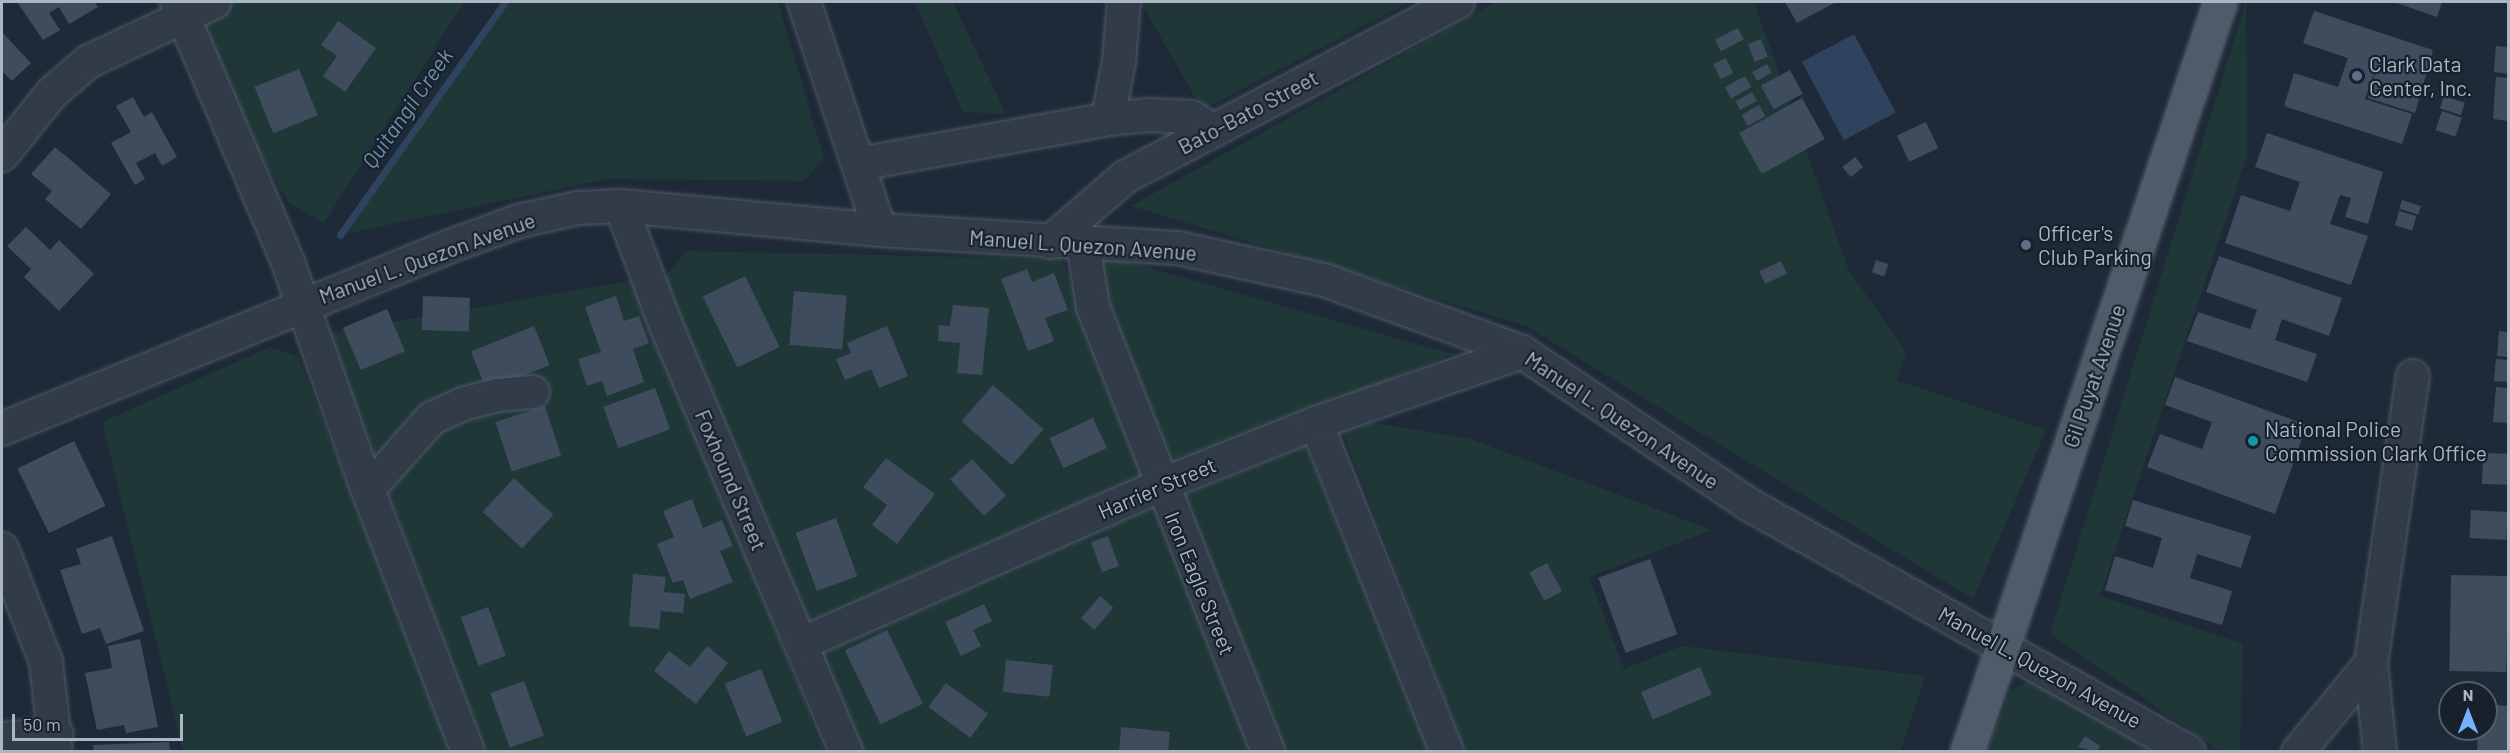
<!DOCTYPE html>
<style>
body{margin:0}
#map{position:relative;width:2510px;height:753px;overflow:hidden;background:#1e2a37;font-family:Barlow,sans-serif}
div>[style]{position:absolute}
.green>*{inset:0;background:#203738}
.water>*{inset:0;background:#2e445e;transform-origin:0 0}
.stream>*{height:7px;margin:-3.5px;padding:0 3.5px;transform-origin:3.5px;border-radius:3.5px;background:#2e445e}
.building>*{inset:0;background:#3e4c5d;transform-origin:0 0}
.roads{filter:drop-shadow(0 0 2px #4f5966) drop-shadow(0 0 2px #4f5966)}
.minor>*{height:32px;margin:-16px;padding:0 16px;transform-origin:16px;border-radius:16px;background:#313c48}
.major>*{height:33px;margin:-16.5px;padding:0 16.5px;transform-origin:16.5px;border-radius:16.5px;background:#4f5b68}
.dots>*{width:16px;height:16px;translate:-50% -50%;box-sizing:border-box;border:3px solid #17212c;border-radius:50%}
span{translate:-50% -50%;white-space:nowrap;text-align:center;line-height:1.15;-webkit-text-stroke:4.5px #17212c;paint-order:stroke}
.poi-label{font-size:21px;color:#abb6c5}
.left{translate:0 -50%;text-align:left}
.street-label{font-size:21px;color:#abb6c5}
.water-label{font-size:22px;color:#718eb0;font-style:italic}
.frame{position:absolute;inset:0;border:3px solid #abb6c5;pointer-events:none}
.north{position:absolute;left:2438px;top:681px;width:60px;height:60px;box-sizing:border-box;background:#17212c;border:2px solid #525d69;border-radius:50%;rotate:0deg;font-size:16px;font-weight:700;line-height:24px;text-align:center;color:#abb6c5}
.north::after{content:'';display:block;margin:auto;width:21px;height:27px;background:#76b1ff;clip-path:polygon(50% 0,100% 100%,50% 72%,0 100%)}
.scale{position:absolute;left:12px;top:714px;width:171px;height:27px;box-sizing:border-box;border:3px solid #abb6c5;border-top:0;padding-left:8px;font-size:18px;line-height:21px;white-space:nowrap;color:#abb6c5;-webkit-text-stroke:4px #17212c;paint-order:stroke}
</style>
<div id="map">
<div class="green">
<div style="clip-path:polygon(192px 2px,464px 2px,324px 223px,289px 203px,252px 144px)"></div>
<div style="clip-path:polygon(505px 2px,778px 2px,824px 159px,803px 181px,607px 179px,340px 235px)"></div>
<div style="clip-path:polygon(915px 2px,953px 2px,1006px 114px,963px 112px)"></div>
<div style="clip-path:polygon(1141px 2px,1410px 2px,1202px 110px)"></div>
<div style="clip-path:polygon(1496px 2px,1754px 2px,1848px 269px,1906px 352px,1897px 380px,2046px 430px,1973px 599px,1526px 326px,1131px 206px)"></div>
<div style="clip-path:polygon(2246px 2px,2247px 155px,2100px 596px,2243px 644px,2240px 751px,2221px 752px,2050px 634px)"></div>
<div style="clip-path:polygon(687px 251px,1061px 259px,1159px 486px,792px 644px,659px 283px)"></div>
<div style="clip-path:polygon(1094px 252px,1452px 354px,1164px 474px)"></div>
<div style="clip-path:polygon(636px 280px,824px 751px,485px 751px,328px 333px)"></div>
<div style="clip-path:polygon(270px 347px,298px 356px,451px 751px,183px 751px,102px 422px)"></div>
<div style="clip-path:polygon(1337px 417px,1468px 438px,1712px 530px,1589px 577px,1624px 669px,1682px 646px,1925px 676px,1900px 751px,1465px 751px)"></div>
<div style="clip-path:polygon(1305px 445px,1430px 751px,862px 751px,815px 648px)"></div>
<div style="clip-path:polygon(2038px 680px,2050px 684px,2156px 751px,1987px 752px,2010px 691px,2028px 681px)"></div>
</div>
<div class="water">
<div style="left:1854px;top:34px;width:89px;height:59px;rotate:62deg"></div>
</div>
<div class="stream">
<div style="left:340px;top:235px;width:286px;rotate:-54.7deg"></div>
</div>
<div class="building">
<div style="clip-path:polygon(17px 2px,94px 2px,98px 7px,69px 24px,59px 7px,49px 13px,60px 30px,43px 40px)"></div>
<div style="clip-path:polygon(1785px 2px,1836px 2px,1797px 23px)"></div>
<div style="clip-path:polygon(2394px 2px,2442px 2px,2437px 17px)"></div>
<div style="clip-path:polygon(2314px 11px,2433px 50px,2415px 113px,2368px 98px,2377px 65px,2365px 99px,2412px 114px,2402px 144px,2284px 106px,2294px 73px,2338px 87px,2348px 58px,2303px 43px)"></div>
<div style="clip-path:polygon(338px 21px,376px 48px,345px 92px,323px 76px,337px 56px,321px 45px)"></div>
<div style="left:1738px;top:28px;width:13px;height:26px;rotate:63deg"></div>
<div style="clip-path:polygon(2px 32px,31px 63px,12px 81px,2px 71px)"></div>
<div style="left:1761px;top:39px;width:19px;height:14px;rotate:69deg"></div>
<div style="clip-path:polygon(2496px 46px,2508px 47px,2508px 74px,2494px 72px)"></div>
<div style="left:1726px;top:58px;width:17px;height:14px;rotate:65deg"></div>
<div style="left:1767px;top:64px;width:10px;height:17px;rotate:61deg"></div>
<div style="left:299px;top:69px;width:50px;height:48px;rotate:68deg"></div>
<div style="left:1790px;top:70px;width:27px;height:33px;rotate:62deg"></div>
<div style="left:1745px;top:76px;width:13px;height:23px;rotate:61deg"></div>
<div style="clip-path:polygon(2496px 77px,2508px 78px,2508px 121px,2493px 119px)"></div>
<div style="left:1752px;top:92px;width:10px;height:19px;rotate:61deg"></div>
<div style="left:2444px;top:96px;width:22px;height:13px;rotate:18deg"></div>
<div style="clip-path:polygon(133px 97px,144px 117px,152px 112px,177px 157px,162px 166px,155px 153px,136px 163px,145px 179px,135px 185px,111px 143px,131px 132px,116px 106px)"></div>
<div style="left:1802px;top:98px;width:47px;height:72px;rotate:61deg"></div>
<div style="left:1759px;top:105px;width:13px;height:20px;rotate:61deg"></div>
<div style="left:2442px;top:111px;width:21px;height:20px;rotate:19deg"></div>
<div style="left:1926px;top:122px;width:29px;height:32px;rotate:65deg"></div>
<div style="clip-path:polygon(2267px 133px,2383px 172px,2368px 224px,2345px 217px,2351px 198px,2340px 195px,2330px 224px,2368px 236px,2351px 285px,2225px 243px,2241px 195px,2290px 211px,2300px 182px,2255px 167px)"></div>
<div style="clip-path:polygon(55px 147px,111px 194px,81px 229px,45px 199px,52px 191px,31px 174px)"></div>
<div style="left:1855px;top:157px;width:13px;height:16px;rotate:51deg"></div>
<div style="left:2402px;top:200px;width:20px;height:9px;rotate:18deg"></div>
<div style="left:2399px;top:211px;width:18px;height:15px;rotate:16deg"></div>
<div style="clip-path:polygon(26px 227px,50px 250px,59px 240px,94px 274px,59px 311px,24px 277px,31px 269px,7px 246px)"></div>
<div style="clip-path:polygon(2219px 256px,2342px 298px,2329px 336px,2282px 319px,2275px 340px,2317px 354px,2307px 382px,2187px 341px,2198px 312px,2250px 329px,2257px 310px,2206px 292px)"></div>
<div style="left:1876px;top:260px;width:13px;height:13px;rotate:18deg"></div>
<div style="left:1781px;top:261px;width:14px;height:24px;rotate:65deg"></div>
<div style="clip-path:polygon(1027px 269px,1032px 282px,1054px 273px,1068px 310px,1045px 318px,1054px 341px,1028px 351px,1001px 279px)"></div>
<div style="left:745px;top:276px;width:79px;height:47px;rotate:64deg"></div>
<div style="left:794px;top:291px;width:53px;height:54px;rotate:5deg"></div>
<div style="left:423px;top:296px;width:47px;height:34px;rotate:2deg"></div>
<div style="clip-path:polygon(616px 296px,624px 321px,639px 316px,649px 343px,633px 349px,644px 382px,607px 396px,602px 381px,587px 386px,578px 359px,601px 352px,585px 307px)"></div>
<div style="clip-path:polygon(953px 305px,989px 308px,982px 375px,957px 373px,960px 343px,938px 341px,939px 325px,950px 326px)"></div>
<div style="left:387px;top:309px;width:46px;height:48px;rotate:67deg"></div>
<div style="left:534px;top:326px;width:42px;height:68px;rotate:68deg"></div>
<div style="clip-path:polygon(887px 326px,908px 376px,879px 388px,871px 369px,845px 380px,836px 359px,851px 353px,847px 343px)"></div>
<div style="clip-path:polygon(2499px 331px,2508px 332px,2508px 357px,2497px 356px)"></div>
<div style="clip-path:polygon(2496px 359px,2508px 360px,2508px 382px,2494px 381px)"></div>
<div style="clip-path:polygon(2175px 377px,2307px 425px,2275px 514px,2147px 467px,2160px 434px,2202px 449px,2212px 422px,2165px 405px)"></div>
<div style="left:993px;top:385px;width:67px;height:48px;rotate:41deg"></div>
<div style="clip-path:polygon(2496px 387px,2508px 388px,2508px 423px,2493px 422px)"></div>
<div style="left:655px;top:388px;width:44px;height:55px;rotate:70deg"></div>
<div style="left:545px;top:406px;width:52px;height:52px;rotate:72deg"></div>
<div style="left:1093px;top:418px;width:33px;height:48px;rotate:65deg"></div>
<div style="left:74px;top:441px;width:72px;height:63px;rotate:64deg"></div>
<div style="left:2483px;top:453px;width:25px;height:31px;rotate:2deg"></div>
<div style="clip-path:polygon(886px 458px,935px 494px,897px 544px,872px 525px,887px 505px,863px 487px)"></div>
<div style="left:972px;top:459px;width:50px;height:30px;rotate:47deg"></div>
<div style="left:514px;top:478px;width:54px;height:46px;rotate:43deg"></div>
<div style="clip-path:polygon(692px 499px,703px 528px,722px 520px,733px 546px,720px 551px,733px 582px,690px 599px,683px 580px,673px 583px,657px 544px,674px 537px,663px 511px)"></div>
<div style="clip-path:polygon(2133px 500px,2251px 536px,2241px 568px,2197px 554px,2190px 578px,2232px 591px,2222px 625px,2105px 590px,2115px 556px,2153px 568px,2162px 538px,2125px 526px)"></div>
<div style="left:2471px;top:510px;width:37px;height:28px;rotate:3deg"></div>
<div style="left:836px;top:518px;width:62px;height:43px;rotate:70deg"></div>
<div style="clip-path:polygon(112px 536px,144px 631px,106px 644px,100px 628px,82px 634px,60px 570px,81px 564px,76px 549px)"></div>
<div style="left:1108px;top:536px;width:32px;height:18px;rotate:70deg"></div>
<div style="left:1650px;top:559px;width:80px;height:55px;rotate:70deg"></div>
<div style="left:1547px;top:563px;width:32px;height:20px;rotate:62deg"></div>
<div style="clip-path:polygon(633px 574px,666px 577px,664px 592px,685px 594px,683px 613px,661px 611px,659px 629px,629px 626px)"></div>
<div style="left:2451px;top:575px;width:57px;height:96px;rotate:1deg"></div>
<div style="left:1100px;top:596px;width:18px;height:29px;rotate:41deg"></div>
<div style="clip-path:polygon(984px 604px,992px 621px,973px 630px,981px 646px,961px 656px,945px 622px)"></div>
<div style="left:488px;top:607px;width:52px;height:29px;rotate:70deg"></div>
<div style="left:887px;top:630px;width:82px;height:47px;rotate:64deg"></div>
<div style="clip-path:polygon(140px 639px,158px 727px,126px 733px,124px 725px,97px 730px,85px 673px,112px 668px,108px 646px)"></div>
<div style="clip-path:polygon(707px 646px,728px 663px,696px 704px,654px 671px,669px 651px,690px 667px)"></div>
<div style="left:1006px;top:660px;width:47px;height:32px;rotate:6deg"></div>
<div style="left:1700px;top:667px;width:30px;height:64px;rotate:67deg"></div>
<div style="left:761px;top:669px;width:57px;height:39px;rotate:68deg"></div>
<div style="left:524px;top:681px;width:58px;height:36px;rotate:70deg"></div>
<div style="left:946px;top:683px;width:52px;height:30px;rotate:36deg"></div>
<div style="clip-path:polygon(2486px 704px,2508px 706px,2508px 752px,2477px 752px,2478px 729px,2486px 729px)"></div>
<div style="clip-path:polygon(1121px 727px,1170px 732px,1168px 752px,1119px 752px)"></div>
<div style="clip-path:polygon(2085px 736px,2100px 746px,2097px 752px,2078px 747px)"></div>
<div style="clip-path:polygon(169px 742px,170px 752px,94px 752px,93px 745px)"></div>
</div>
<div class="roads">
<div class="minor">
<div style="left:177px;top:2px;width:286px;rotate:66.9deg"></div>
<div style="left:289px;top:265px;width:238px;rotate:70.7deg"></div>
<div style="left:368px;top:490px;width:280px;rotate:69.1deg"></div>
<div style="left:804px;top:2px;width:240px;rotate:71.6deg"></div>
<div style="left:1108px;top:119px;width:40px;rotate:-5.7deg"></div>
<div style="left:1148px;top:115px;width:44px;rotate:2.6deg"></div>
<div style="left:1192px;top:117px;width:25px;rotate:34deg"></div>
<div style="left:2px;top:155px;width:80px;rotate:-51.1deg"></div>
<div style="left:52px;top:93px;width:48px;rotate:-40.7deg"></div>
<div style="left:88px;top:62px;width:140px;rotate:-25.3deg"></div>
<div style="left:859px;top:164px;width:253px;rotate:-10.2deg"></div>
<div style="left:1108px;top:119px;width:59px;rotate:-79.3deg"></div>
<div style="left:1119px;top:61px;width:59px;rotate:-85.2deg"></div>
<div style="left:621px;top:206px;width:125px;rotate:69.4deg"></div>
<div style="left:665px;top:323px;width:466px;rotate:67.1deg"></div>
<div style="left:1050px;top:242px;width:99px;rotate:-40.9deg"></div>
<div style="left:1125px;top:177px;width:376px;rotate:-27.7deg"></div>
<div style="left:1083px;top:242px;width:66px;rotate:81.3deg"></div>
<div style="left:1093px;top:307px;width:478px;rotate:68.5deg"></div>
<div style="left:1316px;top:423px;width:354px;rotate:68.3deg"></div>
<div style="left:2px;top:429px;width:482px;rotate:-22.2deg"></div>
<div style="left:448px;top:247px;width:76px;rotate:-20.1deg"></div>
<div style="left:519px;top:221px;width:60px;rotate:-12.4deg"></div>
<div style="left:578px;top:208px;width:43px;rotate:-2.7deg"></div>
<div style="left:621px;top:206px;width:260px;rotate:5.3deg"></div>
<div style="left:880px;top:230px;width:299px;rotate:3.5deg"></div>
<div style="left:1178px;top:248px;width:149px;rotate:12.4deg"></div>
<div style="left:1324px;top:280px;width:211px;rotate:20deg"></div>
<div style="left:1522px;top:352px;width:272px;rotate:33.9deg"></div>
<div style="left:1748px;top:504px;width:506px;rotate:29.35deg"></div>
<div style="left:368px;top:490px;width:96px;rotate:-48.4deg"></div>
<div style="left:432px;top:418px;width:37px;rotate:-24deg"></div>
<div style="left:466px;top:403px;width:33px;rotate:-14deg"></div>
<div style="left:498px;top:395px;width:35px;rotate:-5deg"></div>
<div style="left:2px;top:549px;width:121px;rotate:68.7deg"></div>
<div style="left:46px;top:662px;width:91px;rotate:83.7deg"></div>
<div style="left:801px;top:644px;width:394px;rotate:-23.8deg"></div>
<div style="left:1161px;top:485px;width:167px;rotate:-21.8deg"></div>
<div style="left:1316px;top:423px;width:218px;rotate:-19deg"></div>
<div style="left:2px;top:739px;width:55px;rotate:-5.2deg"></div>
<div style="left:2298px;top:752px;width:115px;rotate:-50.6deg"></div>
<div style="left:2380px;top:752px;width:89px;rotate:-95.8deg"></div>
<div style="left:2371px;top:663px;width:290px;rotate:-81.7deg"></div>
</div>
<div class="major">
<div style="left:1967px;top:752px;width:792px;rotate:-71.36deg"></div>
</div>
</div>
<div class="dots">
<div style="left:2357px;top:76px;background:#5c6f8a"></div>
<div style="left:2026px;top:245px;background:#5c6f8a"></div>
<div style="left:2253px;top:441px;background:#0f9aa8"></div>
</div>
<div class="poi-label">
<span class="left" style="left:2369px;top:76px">Clark Data<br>Center, Inc.</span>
<span class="left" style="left:2038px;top:245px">Officer's<br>Club Parking</span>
<span class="left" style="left:2265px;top:441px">National Police<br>Commission Clark Office</span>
</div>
<div class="street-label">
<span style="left:1248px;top:112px;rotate:-28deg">Bato-Bato Street</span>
<span style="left:1083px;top:245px;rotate:4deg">Manuel L. Quezon Avenue</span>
<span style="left:427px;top:258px;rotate:-20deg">Manuel L. Quezon Avenue</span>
<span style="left:2094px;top:376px;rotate:-71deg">Gil Puyat Avenue</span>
<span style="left:1622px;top:420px;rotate:34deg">Manuel L. Quezon Avenue</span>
<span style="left:731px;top:480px;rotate:67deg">Foxhound Street</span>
<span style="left:1157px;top:488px;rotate:-23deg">Harrier Street</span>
<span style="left:1200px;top:583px;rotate:68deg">Iron Eagle Street</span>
<span style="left:2040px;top:667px;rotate:29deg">Manuel L. Quezon Avenue</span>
</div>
<div class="water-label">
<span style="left:407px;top:108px;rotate:-55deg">Quitangil Creek</span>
</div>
<div class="frame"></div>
<div class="north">N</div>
<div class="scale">50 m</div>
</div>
